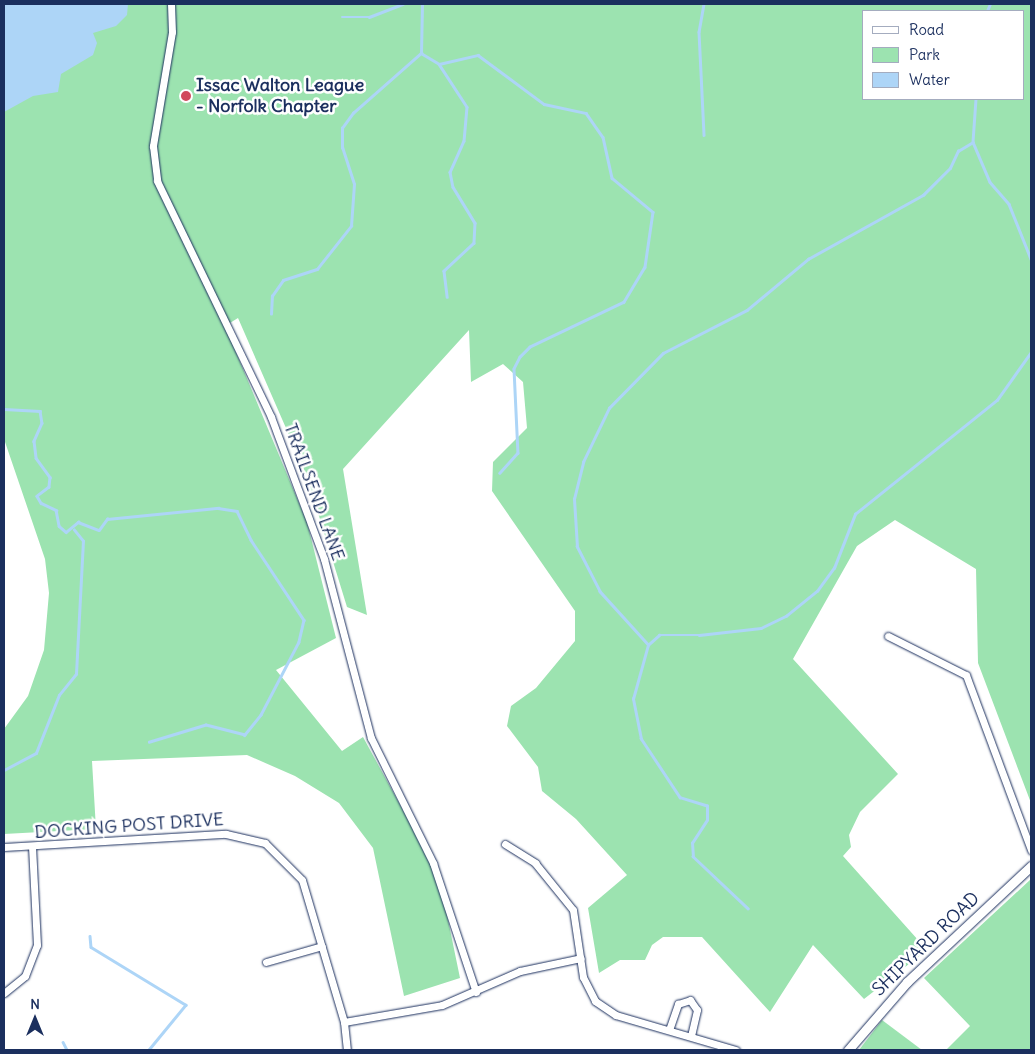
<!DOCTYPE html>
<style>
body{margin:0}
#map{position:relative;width:1035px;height:1054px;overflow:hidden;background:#fff;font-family:Delius,sans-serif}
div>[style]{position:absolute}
.green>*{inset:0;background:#9ce3b0}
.water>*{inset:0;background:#add5f7}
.stream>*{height:2.5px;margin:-1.25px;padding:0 1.25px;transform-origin:1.25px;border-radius:1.25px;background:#add5f7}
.roads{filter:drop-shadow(0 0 1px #1b2f5e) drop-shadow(0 0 1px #1b2f5e)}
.minor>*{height:7px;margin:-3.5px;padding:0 3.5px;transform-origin:3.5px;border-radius:3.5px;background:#fff}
.tertiary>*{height:9px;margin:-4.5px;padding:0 4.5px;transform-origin:4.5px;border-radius:4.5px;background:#fff}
.dots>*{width:14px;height:14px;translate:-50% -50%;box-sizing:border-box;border:2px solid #fff;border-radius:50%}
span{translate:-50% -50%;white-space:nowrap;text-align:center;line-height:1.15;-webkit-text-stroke:5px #fff;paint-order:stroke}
.poi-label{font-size:18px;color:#1b2f5e;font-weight:700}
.left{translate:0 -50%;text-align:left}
.street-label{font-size:18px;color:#1b2f5e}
.frame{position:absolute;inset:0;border:5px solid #1b2f5e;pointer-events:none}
.legend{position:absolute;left:862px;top:10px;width:162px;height:90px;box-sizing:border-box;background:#fff;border:1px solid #a4acbf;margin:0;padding:6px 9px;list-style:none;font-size:15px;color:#1b2f5e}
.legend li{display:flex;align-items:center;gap:10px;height:25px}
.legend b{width:25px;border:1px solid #a4acbf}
.north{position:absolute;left:10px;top:994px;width:50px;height:50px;-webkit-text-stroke:4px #fff;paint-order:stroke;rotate:0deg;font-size:14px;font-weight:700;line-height:20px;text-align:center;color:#1b2f5e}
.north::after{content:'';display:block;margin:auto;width:18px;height:22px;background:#1b2f5e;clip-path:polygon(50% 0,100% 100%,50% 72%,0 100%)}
</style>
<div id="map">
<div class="green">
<div style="clip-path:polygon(evenodd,35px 4px,1031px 4px,1031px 803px,978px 663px,976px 569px,895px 520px,857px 546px,793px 659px,898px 774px,860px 812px,849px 835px,851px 847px,843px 856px,927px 950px,864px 999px,813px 945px,770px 1012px,702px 937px,663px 937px,652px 945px,645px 960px,620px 960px,599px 973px,588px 908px,627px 875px,576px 819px,542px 791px,538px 767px,507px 726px,511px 706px,536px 688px,575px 641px,575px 611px,492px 491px,493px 462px,527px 428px,523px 382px,503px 364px,471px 382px,469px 330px,343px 469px,367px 615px,347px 607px,306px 474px,238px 318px,225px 326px,307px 522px,336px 638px,276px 670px,342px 751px,363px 737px,439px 876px,460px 978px,404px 996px,373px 848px,339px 803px,295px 776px,247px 755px,92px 761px,96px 829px,4px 834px,4px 729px,28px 696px,44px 650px,49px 593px,45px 559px,4px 439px,4px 20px,35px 4px,864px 11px,1024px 11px,1024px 99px,864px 99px,864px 11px)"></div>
<div style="clip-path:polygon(1031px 879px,1031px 1050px,946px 1050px,970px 1026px,924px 978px)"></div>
<div style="clip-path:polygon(882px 1020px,922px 1050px,859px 1050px)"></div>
</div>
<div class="water">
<div style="clip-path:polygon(4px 4px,128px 4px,127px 15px,116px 26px,93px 33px,97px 43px,93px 55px,61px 74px,58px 92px,33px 96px,4px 112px)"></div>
</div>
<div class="stream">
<div style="left:704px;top:4px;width:28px;rotate:100deg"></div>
<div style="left:699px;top:32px;width:103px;rotate:87.2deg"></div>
<div style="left:987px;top:11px;width:8px;rotate:-67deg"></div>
<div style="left:342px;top:17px;width:27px"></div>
<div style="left:369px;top:17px;width:36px;rotate:-21deg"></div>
<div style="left:421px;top:53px;width:21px;rotate:31deg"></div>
<div style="left:439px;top:64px;width:40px;rotate:-13deg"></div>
<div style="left:478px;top:55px;width:82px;rotate:36.6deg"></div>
<div style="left:544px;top:104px;width:43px;rotate:12.1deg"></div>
<div style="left:586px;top:113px;width:29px;rotate:55deg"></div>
<div style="left:603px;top:137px;width:42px;rotate:77.6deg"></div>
<div style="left:612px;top:178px;width:53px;rotate:39.7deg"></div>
<div style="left:653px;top:212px;width:56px;rotate:98.3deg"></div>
<div style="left:645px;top:267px;width:41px;rotate:121deg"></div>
<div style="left:624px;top:302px;width:104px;rotate:154.4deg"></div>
<div style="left:530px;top:347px;width:14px;rotate:135deg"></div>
<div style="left:520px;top:357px;width:13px;rotate:117deg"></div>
<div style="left:514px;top:369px;width:84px;rotate:87.3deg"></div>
<div style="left:518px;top:453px;width:27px;rotate:132deg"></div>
<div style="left:439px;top:64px;width:51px;rotate:56.9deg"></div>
<div style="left:467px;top:107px;width:34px;rotate:95deg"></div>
<div style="left:464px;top:141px;width:34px;rotate:114deg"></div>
<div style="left:450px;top:172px;width:15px;rotate:79deg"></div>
<div style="left:453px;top:187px;width:42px;rotate:58.6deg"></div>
<div style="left:475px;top:223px;width:20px;rotate:93deg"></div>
<div style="left:474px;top:243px;width:41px;rotate:137deg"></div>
<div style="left:444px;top:271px;width:26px;rotate:83deg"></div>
<div style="left:976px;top:99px;width:43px;rotate:94deg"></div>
<div style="left:973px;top:142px;width:43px;rotate:67deg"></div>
<div style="left:990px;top:182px;width:29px;rotate:49deg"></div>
<div style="left:1009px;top:204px;width:59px;rotate:68.2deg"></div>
<div style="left:271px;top:314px;width:18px;rotate:-87deg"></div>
<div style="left:272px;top:296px;width:19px;rotate:-55deg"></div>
<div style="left:283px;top:280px;width:36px;rotate:-18deg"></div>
<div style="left:317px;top:269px;width:55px;rotate:-51.7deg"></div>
<div style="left:351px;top:226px;width:42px;rotate:-85.9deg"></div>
<div style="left:354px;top:184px;width:38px;rotate:-108deg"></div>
<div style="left:342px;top:148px;width:20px;rotate:-90deg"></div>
<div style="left:342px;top:128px;width:19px;rotate:-54deg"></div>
<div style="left:353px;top:113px;width:91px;rotate:-41.4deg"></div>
<div style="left:421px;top:53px;width:49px;rotate:-88.8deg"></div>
<div style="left:4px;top:409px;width:36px;rotate:3deg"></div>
<div style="left:40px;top:411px;width:12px;rotate:81deg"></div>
<div style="left:42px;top:423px;width:20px;rotate:114deg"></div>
<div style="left:34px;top:441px;width:17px;rotate:83deg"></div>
<div style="left:36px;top:458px;width:24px;rotate:54deg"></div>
<div style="left:50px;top:477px;width:10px;rotate:96deg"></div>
<div style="left:49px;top:487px;width:15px;rotate:143deg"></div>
<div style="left:37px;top:496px;width:8px;rotate:60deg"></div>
<div style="left:41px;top:503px;width:17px;rotate:25deg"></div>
<div style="left:56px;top:510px;width:16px;rotate:79deg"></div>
<div style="left:59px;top:526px;width:9px;rotate:41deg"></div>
<div style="left:66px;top:532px;width:16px;rotate:-40deg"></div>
<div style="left:78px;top:522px;width:22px;rotate:21deg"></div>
<div style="left:99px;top:530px;width:14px;rotate:-54deg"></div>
<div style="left:107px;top:519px;width:112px;rotate:-5.7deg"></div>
<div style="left:218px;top:508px;width:19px;rotate:9deg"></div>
<div style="left:237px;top:511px;width:32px;rotate:64deg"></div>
<div style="left:251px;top:540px;width:96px;rotate:56.5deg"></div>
<div style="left:304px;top:620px;width:23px;rotate:103deg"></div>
<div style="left:299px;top:642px;width:82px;rotate:117.5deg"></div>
<div style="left:261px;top:715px;width:26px;rotate:129deg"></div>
<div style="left:245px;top:735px;width:40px;rotate:-165.6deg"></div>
<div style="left:206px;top:725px;width:59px;rotate:163.1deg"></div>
<div style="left:648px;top:645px;width:72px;rotate:-132.2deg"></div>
<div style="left:600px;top:592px;width:51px;rotate:-117.1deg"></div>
<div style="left:577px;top:547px;width:48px;rotate:-93.6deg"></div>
<div style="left:574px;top:499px;width:38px;rotate:-76deg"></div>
<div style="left:583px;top:462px;width:60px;rotate:-64.3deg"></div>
<div style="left:609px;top:408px;width:77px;rotate:-45.5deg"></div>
<div style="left:663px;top:353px;width:94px;rotate:-27.1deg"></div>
<div style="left:747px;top:310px;width:80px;rotate:-39.9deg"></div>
<div style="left:808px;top:259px;width:132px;rotate:-29.1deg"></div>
<div style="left:923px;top:195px;width:38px;rotate:-45deg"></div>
<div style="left:950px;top:168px;width:19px;rotate:-65deg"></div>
<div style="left:958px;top:151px;width:17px;rotate:-31deg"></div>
<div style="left:4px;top:770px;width:36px;rotate:-28deg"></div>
<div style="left:36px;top:753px;width:62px;rotate:-68.4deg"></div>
<div style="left:59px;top:695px;width:27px;rotate:-51deg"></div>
<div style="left:76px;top:674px;width:133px;rotate:-87deg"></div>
<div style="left:83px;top:541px;width:14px;rotate:-129deg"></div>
<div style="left:748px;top:909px;width:76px;rotate:-136.6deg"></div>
<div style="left:693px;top:857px;width:14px;rotate:-94deg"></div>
<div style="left:692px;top:843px;width:27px;rotate:-57deg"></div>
<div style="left:707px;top:820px;width:14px;rotate:-90deg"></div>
<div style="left:707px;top:806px;width:28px;rotate:-163deg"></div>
<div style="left:680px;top:798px;width:71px;rotate:-123.5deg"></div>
<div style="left:641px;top:739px;width:41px;rotate:-101.3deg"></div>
<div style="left:633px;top:699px;width:56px;rotate:-74.5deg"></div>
<div style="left:648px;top:645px;width:15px;rotate:-42deg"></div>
<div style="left:659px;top:635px;width:40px"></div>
<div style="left:699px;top:635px;width:62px;rotate:-6.4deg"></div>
<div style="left:761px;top:628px;width:28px;rotate:-26deg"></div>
<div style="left:786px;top:616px;width:40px;rotate:-39deg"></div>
<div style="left:817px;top:591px;width:29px;rotate:-54deg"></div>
<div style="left:834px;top:568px;width:58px;rotate:-68.7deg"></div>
<div style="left:855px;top:514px;width:182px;rotate:-38.8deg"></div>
<div style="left:997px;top:400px;width:59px;rotate:-54.7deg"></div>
<div style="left:90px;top:936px;width:11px;rotate:85deg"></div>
<div style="left:91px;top:947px;width:111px;rotate:31.4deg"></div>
<div style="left:186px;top:1005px;width:58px;rotate:129.4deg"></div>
<div style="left:63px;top:1042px;width:9px;rotate:63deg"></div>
</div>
<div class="roads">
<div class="minor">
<div style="left:171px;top:4px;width:28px;rotate:88deg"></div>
<div style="left:172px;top:32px;width:116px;rotate:99.5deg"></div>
<div style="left:153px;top:146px;width:35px;rotate:83deg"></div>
<div style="left:157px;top:181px;width:262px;rotate:64.2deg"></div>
<div style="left:271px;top:417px;width:152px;rotate:69.5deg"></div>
<div style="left:324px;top:559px;width:185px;rotate:75.3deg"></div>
<div style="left:371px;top:738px;width:140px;rotate:63.6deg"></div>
<div style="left:433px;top:863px;width:136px;rotate:71.6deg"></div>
<div style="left:888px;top:636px;width:87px;rotate:26.6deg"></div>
<div style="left:966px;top:675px;width:187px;rotate:69.6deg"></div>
<div style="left:505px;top:844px;width:36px;rotate:32deg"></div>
<div style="left:535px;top:863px;width:60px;rotate:51deg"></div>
<div style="left:573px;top:910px;width:68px;rotate:81.5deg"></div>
<div style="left:583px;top:977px;width:27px;rotate:63deg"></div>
<div style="left:595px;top:1001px;width:25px;rotate:34deg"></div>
<div style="left:616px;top:1015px;width:125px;rotate:16.3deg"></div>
<div style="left:4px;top:847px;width:222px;rotate:-3.4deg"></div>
<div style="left:226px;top:834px;width:40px;rotate:13deg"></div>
<div style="left:265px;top:843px;width:52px;rotate:45deg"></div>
<div style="left:302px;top:880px;width:148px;rotate:73.5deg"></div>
<div style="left:344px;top:1022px;width:28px;rotate:84deg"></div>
<div style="left:266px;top:962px;width:58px;rotate:-15.9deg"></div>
<div style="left:4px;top:993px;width:27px;rotate:-39deg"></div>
<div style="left:25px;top:976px;width:33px;rotate:-69deg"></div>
<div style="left:37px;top:945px;width:98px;rotate:-92.9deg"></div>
<div style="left:344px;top:1022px;width:99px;rotate:-9.8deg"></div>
<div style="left:442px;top:1005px;width:85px;rotate:-23.6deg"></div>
<div style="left:520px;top:971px;width:62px;rotate:-12deg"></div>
<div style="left:669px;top:1030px;width:28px;rotate:-71deg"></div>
<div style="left:678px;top:1004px;width:13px;rotate:-18deg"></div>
<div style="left:690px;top:1000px;width:12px;rotate:55deg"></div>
<div style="left:697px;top:1010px;width:26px;rotate:103deg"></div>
</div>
<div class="tertiary">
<div style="left:848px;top:1050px;width:90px;rotate:-49.1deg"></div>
<div style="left:907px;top:982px;width:170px;rotate:-43.1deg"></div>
</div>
</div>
<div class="dots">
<div style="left:186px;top:96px;background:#d1495b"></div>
</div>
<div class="poi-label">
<span class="left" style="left:196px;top:96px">Issac Walton League<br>- Norfolk Chapter</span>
</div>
<div class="street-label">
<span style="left:314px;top:492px;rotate:70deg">TRAILSEND LANE</span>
<span style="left:129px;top:826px;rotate:-4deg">DOCKING POST DRIVE</span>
<span style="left:926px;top:944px;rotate:-44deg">SHIPYARD ROAD</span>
</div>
<div class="frame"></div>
<ul class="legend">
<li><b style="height:6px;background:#fff"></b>Road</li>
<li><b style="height:14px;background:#9ce3b0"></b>Park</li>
<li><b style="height:14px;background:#add5f7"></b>Water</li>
</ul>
<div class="north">N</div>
</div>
